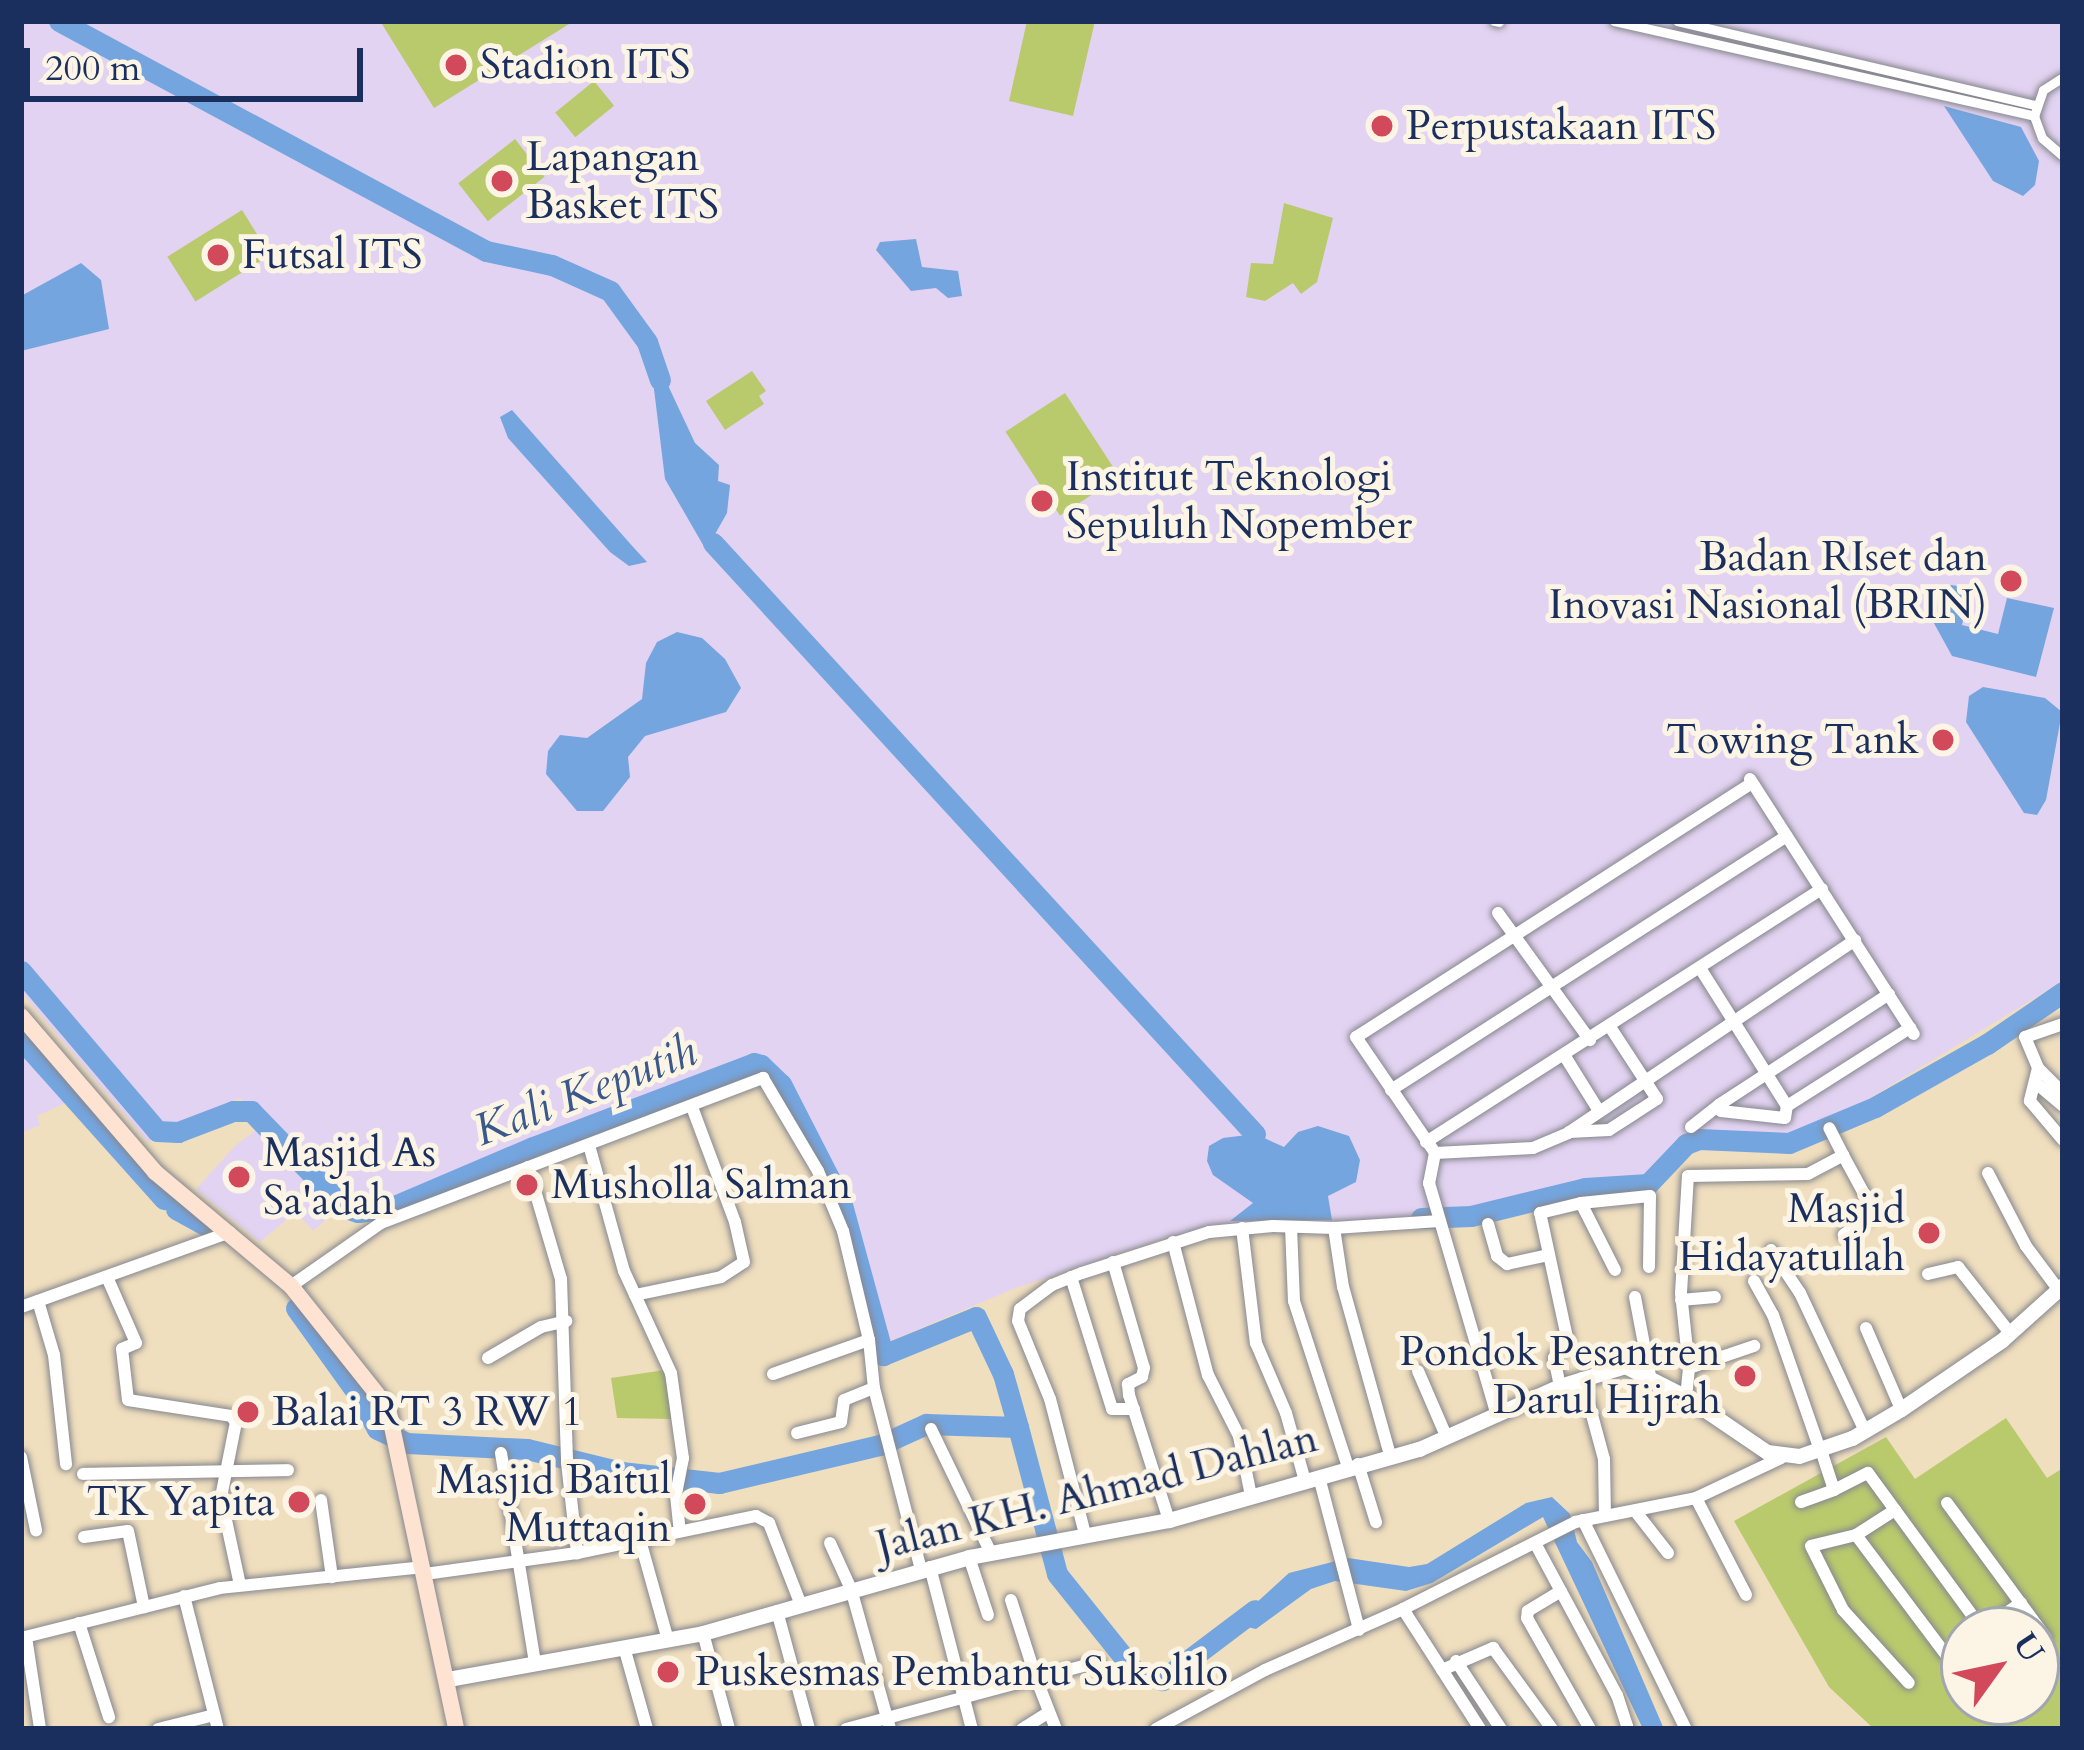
<!DOCTYPE html>
<style>
body{margin:0}
#map{position:relative;width:2084px;height:1750px;overflow:hidden;background:#f0dfbe;font-family:Cardo,serif}
div>[style]{position:absolute}
.built>*{inset:0;background:#e3d3f2}
.green>*{inset:0;background:#b9ca6d;transform-origin:0 0}
.water>*{inset:0;background:#74a5df}
.river>*{height:21px;margin:-10.5px;padding:0 10.5px;transform-origin:10.5px;border-radius:10.5px;background:#74a5df}
.roads{filter:drop-shadow(0 0 3px #86878e) drop-shadow(0 0 3px #86878e)}
.pedestrian>*{height:9px;margin:-4.5px;padding:0 4.5px;transform-origin:4.5px;border-radius:4.5px;background:#fff}
.minor>*{height:12px;margin:-6px;padding:0 6px;transform-origin:6px;border-radius:6px;background:#fff}
.tertiary>*{height:15px;margin:-7.5px;padding:0 7.5px;transform-origin:7.5px;border-radius:7.5px;background:#fff}
.secondary>*{height:16px;margin:-8px;padding:0 8px;transform-origin:8px;border-radius:8px;background:#fee3d2}
.dots>*{width:33px;height:33px;translate:-50% -50%;box-sizing:border-box;border:6px solid #fcf5e5;border-radius:50%}
span{translate:-50% -50%;white-space:nowrap;text-align:center;line-height:1.15;-webkit-text-stroke:10px #fcf5e5;paint-order:stroke}
.poi-label{font-size:42px;color:#1b2f5e}
.left{translate:0 -50%;text-align:left}
.right{translate:-100% -50%;text-align:right}
.street-label{font-size:42px;color:#1b2f5e}
.water-label{font-size:45px;color:#3a588b;font-style:italic}
.frame{position:absolute;inset:0;border:24px solid #1b2f5e;pointer-events:none}
.north{position:absolute;left:1940px;top:1606px;width:120px;height:120px;box-sizing:border-box;background:#fcf5e5;border:3px solid #a2a6af;border-radius:50%;rotate:57deg;font-size:33px;font-weight:700;line-height:48px;text-align:center;color:#1b2f5e}
.north::after{content:'';display:block;margin:auto;width:42px;height:54px;background:#d1495b;clip-path:polygon(50% 0,100% 100%,50% 72%,0 100%)}
.scale{position:absolute;left:24px;top:48px;width:339px;height:54px;box-sizing:border-box;border:6px solid #1b2f5e;border-top:0;padding-left:15px;font-size:36px;line-height:42px;white-space:nowrap;color:#1b2f5e;-webkit-text-stroke:9px #fcf5e5;paint-order:stroke}
</style>
<div id="map">
<div class="built">
<div style="clip-path:polygon(21px 21px,2063px 21px,2063px 981px,1837px 1118px,1777px 1140px,1688px 1136px,1650px 1174px,1350px 1233px,1228px 1230px,1166px 1238px,1013px 1289px,888px 1342px,848px 1205px,804px 1114px,769px 1061px,350px 1219px,278px 1141px,337px 1210px,313px 1231px,296px 1212px,260px 1242px,196px 1189px,236px 1145px,263px 1125px,240px 1098px,148px 1142px,21px 992px)"></div>
<div style="clip-path:polygon(21px 1040px,72px 1100px,37px 1116px,40px 1125px,21px 1133px)"></div>
</div>
<div class="green">
<div style="clip-path:polygon(380px 21px,574px 21px,434px 108px)"></div>
<div style="clip-path:polygon(1027px 21px,1095px 21px,1073px 116px,1009px 101px)"></div>
<div style="left:594px;top:81px;width:32px;height:50px;rotate:51deg"></div>
<div style="left:515px;top:139px;width:48px;height:72px;rotate:52deg"></div>
<div style="clip-path:polygon(1284px 203px,1333px 218px,1317px 282px,1301px 294px,1293px 283px,1265px 301px,1246px 297px,1251px 263px,1273px 264px)"></div>
<div style="left:242px;top:210px;width:53px;height:88px;rotate:58deg"></div>
<div style="clip-path:polygon(752px 371px,766px 391px,759px 396px,764px 404px,725px 430px,706px 401px)"></div>
<div style="left:1065px;top:393px;width:100px;height:71px;rotate:57deg"></div>
<div style="clip-path:polygon(665px 1370px,672px 1419px,617px 1418px,611px 1378px)"></div>
<div style="clip-path:polygon(evenodd,2006px 1418px,2047px 1478px,2063px 1468px,2063px 1729px,1874px 1729px,1829px 1687px,1734px 1521px,1886px 1437px,1915px 1479px,2006px 1418px,1964px 1630px,2036px 1630px,2036px 1702px,1964px 1702px,1964px 1630px)"></div>
</div>
<div class="water">
<div style="clip-path:polygon(1944px 106px,2021px 127px,2039px 161px,2035px 185px,2023px 196px,1993px 181px)"></div>
<div style="clip-path:polygon(916px 239px,922px 267px,958px 271px,962px 296px,948px 298px,936px 288px,911px 291px,876px 250px,880px 242px)"></div>
<div style="clip-path:polygon(81px 263px,101px 280px,109px 329px,21px 351px,21px 296px)"></div>
<div style="clip-path:polygon(665px 379px,695px 443px,719px 465px,718px 481px,730px 485px,727px 513px,706px 550px,665px 479px,653px 381px)"></div>
<div style="clip-path:polygon(512px 410px,634px 548px,647px 562px,629px 566px,610px 552px,508px 438px,500px 417px)"></div>
<div style="clip-path:polygon(1951px 585px,1970px 588px,1962px 625px,1998px 634px,2007px 598px,2054px 608px,2036px 677px,1952px 656px,1930px 616px)"></div>
<div style="clip-path:polygon(677px 632px,702px 638px,725px 659px,741px 688px,726px 712px,645px 736px,628px 757px,630px 777px,603px 811px,577px 811px,546px 774px,548px 751px,560px 735px,587px 738px,642px 699px,646px 663px,657px 642px)"></div>
<div style="clip-path:polygon(1983px 687px,2045px 698px,2062px 712px,2046px 800px,2037px 815px,2024px 813px,1966px 722px,1969px 696px)"></div>
<div style="clip-path:polygon(1318px 1126px,1349px 1136px,1360px 1160px,1356px 1182px,1328px 1196px,1332px 1220px,1230px 1221px,1253px 1203px,1213px 1175px,1207px 1161px,1209px 1146px,1223px 1138px,1255px 1134px,1284px 1147px,1298px 1132px)"></div>
<div style="clip-path:polygon(1552px 1497px,1570px 1514px,1577px 1542px,1592px 1562px,1664px 1729px,1643px 1729px,1543px 1517px,1432px 1583px,1406px 1591px,1335px 1581px,1311px 1589px,1256px 1629px,1233px 1624px,1289px 1573px,1348px 1558px,1409px 1567px,1427px 1564px,1526px 1503px)"></div>
</div>
<div class="river">
<div style="left:59px;top:21px;width:485px;rotate:28.3deg"></div>
<div style="left:486px;top:251px;width:67px;rotate:12deg"></div>
<div style="left:552px;top:265px;width:64px;rotate:24.1deg"></div>
<div style="left:610px;top:291px;width:63px;rotate:54deg"></div>
<div style="left:647px;top:342px;width:40px;rotate:71.1deg"></div>
<div style="left:713px;top:543px;width:802px;rotate:47.48deg"></div>
<div style="left:21px;top:971px;width:210px;rotate:49.6deg"></div>
<div style="left:157px;top:1131px;width:21px;rotate:3deg"></div>
<div style="left:178px;top:1132px;width:59px;rotate:-20.9deg"></div>
<div style="left:233px;top:1111px;width:18px"></div>
<div style="left:251px;top:1111px;width:135px;rotate:45.9deg"></div>
<div style="left:345px;top:1208px;width:14px;rotate:17deg"></div>
<div style="left:358px;top:1212px;width:32px;rotate:-7deg"></div>
<div style="left:390px;top:1208px;width:155px;rotate:-23.1deg"></div>
<div style="left:533px;top:1147px;width:236px;rotate:-20.8deg"></div>
<div style="left:754px;top:1063px;width:7px;rotate:16deg"></div>
<div style="left:761px;top:1065px;width:28px;rotate:44deg"></div>
<div style="left:781px;top:1084px;width:131px;rotate:62.9deg"></div>
<div style="left:841px;top:1201px;width:160px;rotate:74.7deg"></div>
<div style="left:883px;top:1355px;width:100px;rotate:-22.2deg"></div>
<div style="left:976px;top:1317px;width:63px;rotate:64.7deg"></div>
<div style="left:1003px;top:1374px;width:55px;rotate:74.2deg"></div>
<div style="left:21px;top:1039px;width:215px;rotate:48.2deg"></div>
<div style="left:176px;top:1209px;width:43px;rotate:28.9deg"></div>
<div style="left:1421px;top:1218px;width:50px;rotate:-2.3deg"></div>
<div style="left:1471px;top:1216px;width:117px;rotate:-13.8deg"></div>
<div style="left:1585px;top:1188px;width:63px;rotate:-3.6deg"></div>
<div style="left:1648px;top:1184px;width:55px;rotate:-46.5deg"></div>
<div style="left:1686px;top:1144px;width:14px;rotate:-21deg"></div>
<div style="left:1699px;top:1139px;width:90px;rotate:2.5deg"></div>
<div style="left:1789px;top:1143px;width:93px;rotate:-22.7deg"></div>
<div style="left:1875px;top:1107px;width:129px;rotate:-29.4deg"></div>
<div style="left:1987px;top:1044px;width:92px;rotate:-34.4deg"></div>
<div style="left:296px;top:1308px;width:101px;rotate:54.3deg"></div>
<div style="left:360px;top:1398px;width:35px;rotate:61deg"></div>
<div style="left:377px;top:1429px;width:33px;rotate:25deg"></div>
<div style="left:407px;top:1443px;width:120px;rotate:2.9deg"></div>
<div style="left:527px;top:1449px;width:97px;rotate:13.7deg"></div>
<div style="left:621px;top:1472px;width:99px;rotate:6.4deg"></div>
<div style="left:719px;top:1483px;width:165px;rotate:-13.3deg"></div>
<div style="left:880px;top:1445px;width:51px;rotate:-24.5deg"></div>
<div style="left:926px;top:1424px;width:92px;rotate:1.9deg"></div>
<div style="left:1018px;top:1427px;width:152px;rotate:75.1deg"></div>
<div style="left:1057px;top:1574px;width:123px;rotate:51.3deg"></div>
<div style="left:1134px;top:1670px;width:30px;rotate:20deg"></div>
<div style="left:1162px;top:1680px;width:116px;rotate:-37deg"></div>
</div>
<div class="roads">
<div class="pedestrian">
<div style="left:1494px;top:21px;width:5px;rotate:11deg"></div>
<div style="left:1614px;top:21px;width:431px;rotate:12.7deg"></div>
<div style="left:1677px;top:21px;width:368px;rotate:13.2deg"></div>
<div style="left:2063px;top:77px;width:24px;rotate:147deg"></div>
<div style="left:2043px;top:90px;width:28px;rotate:109deg"></div>
<div style="left:2034px;top:116px;width:23px;rotate:70deg"></div>
<div style="left:2042px;top:138px;width:28px;rotate:41deg"></div>
</div>
<div class="minor">
<div style="left:1750px;top:779px;width:303px;rotate:57.3deg"></div>
<div style="left:1752px;top:783px;width:470px;rotate:147.3deg"></div>
<div style="left:1356px;top:1037px;width:140px;rotate:55.7deg"></div>
<div style="left:1435px;top:1153px;width:98px;rotate:-2.9deg"></div>
<div style="left:1533px;top:1148px;width:38px;rotate:-23deg"></div>
<div style="left:1568px;top:1133px;width:346px;rotate:-33.9deg"></div>
<div style="left:1498px;top:913px;width:157px;rotate:54.1deg"></div>
<div style="left:1700px;top:968px;width:163px;rotate:57.8deg"></div>
<div style="left:1889px;top:994px;width:203px;rotate:146.9deg"></div>
<div style="left:1719px;top:1105px;width:6px;rotate:72deg"></div>
<div style="left:1721px;top:1111px;width:64px;rotate:6.2deg"></div>
<div style="left:1785px;top:1118px;width:12px;rotate:-81deg"></div>
<div style="left:1787px;top:1106px;width:146px;rotate:-32.4deg"></div>
<div style="left:2063px;top:1024px;width:40px;rotate:161.1deg"></div>
<div style="left:2025px;top:1037px;width:34px;rotate:67deg"></div>
<div style="left:2038px;top:1068px;width:34px;rotate:104deg"></div>
<div style="left:2030px;top:1101px;width:51px;rotate:49.8deg"></div>
<div style="left:1566px;top:1058px;width:62px;rotate:58.1deg"></div>
<div style="left:2038px;top:1068px;width:35px;rotate:45deg"></div>
<div style="left:2037px;top:1084px;width:34px;rotate:40deg"></div>
<div style="left:1391px;top:1090px;width:470px;rotate:-32.7deg"></div>
<div style="left:1691px;top:1127px;width:36px;rotate:-38deg"></div>
<div style="left:1569px;top:1132px;width:40px;rotate:-2.9deg"></div>
<div style="left:1609px;top:1130px;width:57px;rotate:-32.9deg"></div>
<div style="left:1657px;top:1099px;width:86px;rotate:-123.1deg"></div>
<div style="left:1426px;top:1142px;width:470px;rotate:-32.6deg"></div>
<div style="left:589px;top:1145px;width:131px;rotate:74.5deg"></div>
<div style="left:624px;top:1271px;width:112px;rotate:65.3deg"></div>
<div style="left:671px;top:1373px;width:86px;rotate:82deg"></div>
<div style="left:683px;top:1458px;width:38px;rotate:101deg"></div>
<div style="left:676px;top:1495px;width:36px;rotate:84deg"></div>
<div style="left:1435px;top:1153px;width:31px;rotate:101deg"></div>
<div style="left:1429px;top:1183px;width:243px;rotate:73.7deg"></div>
<div style="left:1843px;top:1155px;width:65px;rotate:61.5deg"></div>
<div style="left:1874px;top:1212px;width:38px;rotate:143deg"></div>
<div style="left:528px;top:1167px;width:117px;rotate:73.6deg"></div>
<div style="left:561px;top:1279px;width:183px;rotate:88.1deg"></div>
<div style="left:567px;top:1462px;width:92px;rotate:83.7deg"></div>
<div style="left:1988px;top:1173px;width:82px;rotate:62.5deg"></div>
<div style="left:2026px;top:1246px;width:54px;rotate:53.3deg"></div>
<div style="left:1581px;top:1203px;width:75px;rotate:63.1deg"></div>
<div style="left:1488px;top:1224px;width:33px;rotate:74deg"></div>
<div style="left:1497px;top:1256px;width:13px;rotate:39deg"></div>
<div style="left:1507px;top:1264px;width:43px;rotate:-12.1deg"></div>
<div style="left:1291px;top:1227px;width:74px;rotate:87.7deg"></div>
<div style="left:1294px;top:1301px;width:175px;rotate:72deg"></div>
<div style="left:1242px;top:1228px;width:116px;rotate:83.1deg"></div>
<div style="left:1256px;top:1343px;width:76px;rotate:66.8deg"></div>
<div style="left:1286px;top:1413px;width:71px;rotate:74.4deg"></div>
<div style="left:1173px;top:1242px;width:138px;rotate:75.3deg"></div>
<div style="left:1208px;top:1375px;width:68px;rotate:63.1deg"></div>
<div style="left:1239px;top:1436px;width:61px;rotate:78.7deg"></div>
<div style="left:1771px;top:1250px;width:52px;rotate:56deg"></div>
<div style="left:1800px;top:1293px;width:153px;rotate:64.8deg"></div>
<div style="left:1113px;top:1262px;width:110px;rotate:73.7deg"></div>
<div style="left:1144px;top:1368px;width:9px;rotate:103deg"></div>
<div style="left:1142px;top:1377px;width:16px;rotate:153deg"></div>
<div style="left:1128px;top:1384px;width:11px;rotate:85deg"></div>
<div style="left:1129px;top:1395px;width:131px;rotate:72.3deg"></div>
<div style="left:1928px;top:1274px;width:31px;rotate:-13deg"></div>
<div style="left:1958px;top:1267px;width:84px;rotate:51.8deg"></div>
<div style="left:107px;top:1277px;width:72px;rotate:66.3deg"></div>
<div style="left:136px;top:1343px;width:15px;rotate:157deg"></div>
<div style="left:122px;top:1349px;width:51px;rotate:83.3deg"></div>
<div style="left:128px;top:1400px;width:104px;rotate:8.8deg"></div>
<div style="left:231px;top:1416px;width:8px;rotate:50deg"></div>
<div style="left:236px;top:1422px;width:76px;rotate:101.3deg"></div>
<div style="left:221px;top:1497px;width:90px;rotate:77.8deg"></div>
<div style="left:1071px;top:1277px;width:138px;rotate:72.7deg"></div>
<div style="left:1112px;top:1409px;width:22px"></div>
<div style="left:1754px;top:1281px;width:39px;rotate:61deg"></div>
<div style="left:1773px;top:1315px;width:143px;rotate:70.8deg"></div>
<div style="left:291px;top:1286px;width:110px;rotate:-35deg"></div>
<div style="left:381px;top:1223px;width:409px;rotate:-20.8deg"></div>
<div style="left:763px;top:1078px;width:108px;rotate:59.4deg"></div>
<div style="left:818px;top:1171px;width:65px;rotate:67.4deg"></div>
<div style="left:843px;top:1231px;width:112px;rotate:76.6deg"></div>
<div style="left:869px;top:1340px;width:48px;rotate:84.1deg"></div>
<div style="left:874px;top:1388px;width:188px;rotate:75.5deg"></div>
<div style="left:635px;top:1295px;width:88px;rotate:-11.8deg"></div>
<div style="left:721px;top:1277px;width:27px;rotate:-33deg"></div>
<div style="left:744px;top:1262px;width:41px;rotate:-102.7deg"></div>
<div style="left:735px;top:1222px;width:123px;rotate:-110.5deg"></div>
<div style="left:1635px;top:1297px;width:80px;rotate:79.2deg"></div>
<div style="left:1681px;top:1300px;width:34px;rotate:-5deg"></div>
<div style="left:38px;top:1301px;width:56px;rotate:73.5deg"></div>
<div style="left:54px;top:1355px;width:110px;rotate:83.7deg"></div>
<div style="left:21px;top:1307px;width:222px;rotate:-19.7deg"></div>
<div style="left:1866px;top:1328px;width:88px;rotate:66.6deg"></div>
<div style="left:488px;top:1358px;width:61px;rotate:-30.3deg"></div>
<div style="left:541px;top:1327px;width:26px;rotate:-13deg"></div>
<div style="left:1689px;top:1368px;width:69px;rotate:-18.7deg"></div>
<div style="left:1418px;top:1371px;width:73px;rotate:66.6deg"></div>
<div style="left:773px;top:1374px;width:102px;rotate:-19.5deg"></div>
<div style="left:1582px;top:1378px;width:84px;rotate:74.8deg"></div>
<div style="left:1604px;top:1459px;width:57px;rotate:89deg"></div>
<div style="left:1560px;top:1386px;width:29px;rotate:-102deg"></div>
<div style="left:1554px;top:1358px;width:21px;rotate:-49deg"></div>
<div style="left:1568px;top:1342px;width:132px;rotate:-102.2deg"></div>
<div style="left:1540px;top:1213px;width:42px;rotate:-13.7deg"></div>
<div style="left:1581px;top:1203px;width:69px;rotate:-5.8deg"></div>
<div style="left:1650px;top:1196px;width:71px;rotate:90.8deg"></div>
<div style="left:1686px;top:1397px;width:29px;rotate:-84deg"></div>
<div style="left:1689px;top:1368px;width:75px;rotate:-96.1deg"></div>
<div style="left:1681px;top:1293px;width:117px;rotate:-86.6deg"></div>
<div style="left:1688px;top:1176px;width:120px;rotate:-1deg"></div>
<div style="left:1808px;top:1174px;width:40px;rotate:-28deg"></div>
<div style="left:1843px;top:1155px;width:30px;rotate:-117deg"></div>
<div style="left:931px;top:1429px;width:138px;rotate:64.2deg"></div>
<div style="left:797px;top:1433px;width:45px;rotate:-14deg"></div>
<div style="left:841px;top:1422px;width:22px;rotate:-82deg"></div>
<div style="left:844px;top:1400px;width:32px;rotate:-22deg"></div>
<div style="left:501px;top:1453px;width:212px;rotate:80.8deg"></div>
<div style="left:1390px;top:1455px;width:174px;rotate:-105.6deg"></div>
<div style="left:1343px;top:1287px;width:60px;rotate:-98.7deg"></div>
<div style="left:1334px;top:1228px;width:106px;rotate:-3.8deg"></div>
<div style="left:21px;top:1457px;width:75px;rotate:78.4deg"></div>
<div style="left:1358px;top:1464px;width:61px;rotate:72.8deg"></div>
<div style="left:83px;top:1474px;width:205px;rotate:-1.1deg"></div>
<div style="left:1319px;top:1477px;width:158px;rotate:75.3deg"></div>
<div style="left:1834px;top:1490px;width:38px;rotate:-27deg"></div>
<div style="left:1868px;top:1473px;width:193px;rotate:53.8deg"></div>
<div style="left:1982px;top:1629px;width:47px;rotate:-33.7deg"></div>
<div style="left:1696px;top:1498px;width:109px;rotate:62.7deg"></div>
<div style="left:321px;top:1500px;width:78px;rotate:81.9deg"></div>
<div style="left:1801px;top:1502px;width:35px;rotate:-20deg"></div>
<div style="left:1834px;top:1490px;width:42px;rotate:-108deg"></div>
<div style="left:1947px;top:1503px;width:167px;rotate:53.7deg"></div>
<div style="left:1895px;top:1510px;width:46px;rotate:147.3deg"></div>
<div style="left:1856px;top:1535px;width:46px;rotate:166.3deg"></div>
<div style="left:1811px;top:1546px;width:72px;rotate:63.4deg"></div>
<div style="left:1843px;top:1610px;width:98px;rotate:47.9deg"></div>
<div style="left:1636px;top:1512px;width:52px;rotate:52deg"></div>
<div style="left:1583px;top:1520px;width:233px;rotate:63.8deg"></div>
<div style="left:1085px;top:1534px;width:139px;rotate:-104.5deg"></div>
<div style="left:1050px;top:1399px;width:84px;rotate:-112.3deg"></div>
<div style="left:1018px;top:1321px;width:12px;rotate:-81deg"></div>
<div style="left:1020px;top:1309px;width:40px;rotate:-37deg"></div>
<div style="left:1052px;top:1285px;width:32px;rotate:-22deg"></div>
<div style="left:1082px;top:1273px;width:133px;rotate:-17.9deg"></div>
<div style="left:1209px;top:1232px;width:64px;rotate:-5.4deg"></div>
<div style="left:1273px;top:1226px;width:61px;rotate:1.9deg"></div>
<div style="left:1856px;top:1535px;width:150px;rotate:53.1deg"></div>
<div style="left:84px;top:1537px;width:44px;rotate:-7.8deg"></div>
<div style="left:128px;top:1531px;width:78px;rotate:78.1deg"></div>
<div style="left:640px;top:1540px;width:104px;rotate:74.4deg"></div>
<div style="left:830px;top:1543px;width:51px;rotate:65.5deg"></div>
<div style="left:851px;top:1589px;width:145px;rotate:74.4deg"></div>
<div style="left:1535px;top:1543px;width:173px;rotate:61.7deg"></div>
<div style="left:1617px;top:1695px;width:36px;rotate:72deg"></div>
<div style="left:969px;top:1557px;width:61px;rotate:71.9deg"></div>
<div style="left:930px;top:1567px;width:167px;rotate:75.5deg"></div>
<div style="left:425px;top:1574px;width:153px;rotate:-7.9deg"></div>
<div style="left:577px;top:1553px;width:183px;rotate:-11.7deg"></div>
<div style="left:756px;top:1516px;width:15px;rotate:28deg"></div>
<div style="left:769px;top:1523px;width:88px;rotate:68.7deg"></div>
<div style="left:1561px;top:1591px;width:39px;rotate:149deg"></div>
<div style="left:1528px;top:1611px;width:7px;rotate:98deg"></div>
<div style="left:1527px;top:1618px;width:128px;rotate:60.4deg"></div>
<div style="left:184px;top:1596px;width:137px;rotate:75.7deg"></div>
<div style="left:1011px;top:1600px;width:82px;rotate:72.2deg"></div>
<div style="left:1036px;top:1678px;width:65px;rotate:-14.3deg"></div>
<div style="left:1403px;top:1609px;width:143px;rotate:57.3deg"></div>
<div style="left:777px;top:1611px;width:122px;rotate:74.8deg"></div>
<div style="left:79px;top:1623px;width:99px;rotate:72.3deg"></div>
<div style="left:703px;top:1633px;width:99px;rotate:74.8deg"></div>
<div style="left:26px;top:1637px;width:93px;rotate:81.3deg"></div>
<div style="left:21px;top:1638px;width:205px;rotate:-14.1deg"></div>
<div style="left:220px;top:1588px;width:204px;rotate:-5.9deg"></div>
<div style="left:624px;top:1647px;width:85px;rotate:74.3deg"></div>
<div style="left:1456px;top:1661px;width:82px;rotate:56.5deg"></div>
<div style="left:1442px;top:1670px;width:56px;rotate:-23.3deg"></div>
<div style="left:1493px;top:1648px;width:100px;rotate:53.9deg"></div>
<div style="left:158px;top:1729px;width:58px;rotate:-14deg"></div>
<div style="left:846px;top:1729px;width:197px;rotate:-15deg"></div>
<div style="left:1036px;top:1678px;width:55px;rotate:68.6deg"></div>
<div style="left:1022px;top:1729px;width:31px;rotate:-32deg"></div>
<div style="left:1156px;top:1729px;width:124px;rotate:-28.4deg"></div>
<div style="left:1265px;top:1670px;width:151px;rotate:-23.8deg"></div>
<div style="left:1403px;top:1609px;width:193px;rotate:-26.8deg"></div>
<div style="left:1575px;top:1522px;width:123px;rotate:-11.2deg"></div>
<div style="left:1696px;top:1498px;width:94px;rotate:-25.2deg"></div>
</div>
<div class="tertiary">
<div style="left:448px;top:1679px;width:259px;rotate:-10.2deg"></div>
<div style="left:703px;top:1633px;width:277px;rotate:-15.9deg"></div>
<div style="left:969px;top:1557px;width:203px;rotate:-10.5deg"></div>
<div style="left:1169px;top:1520px;width:260px;rotate:-15.9deg"></div>
<div style="left:1419px;top:1449px;width:154px;rotate:-24.1deg"></div>
<div style="left:1560px;top:1386px;width:68px;rotate:-17.1deg"></div>
<div style="left:1625px;top:1366px;width:68px;rotate:26.9deg"></div>
<div style="left:1686px;top:1397px;width:98px;rotate:34.2deg"></div>
<div style="left:1767px;top:1452px;width:32px;rotate:7deg"></div>
<div style="left:1799px;top:1456px;width:56px;rotate:-18.8deg"></div>
<div style="left:1852px;top:1438px;width:57px;rotate:-30.6deg"></div>
<div style="left:1901px;top:1409px;width:122px;rotate:-34.3deg"></div>
<div style="left:2002px;top:1340px;width:82px;rotate:-42deg"></div>
</div>
<div class="secondary">
<div style="left:21px;top:1016px;width:206px;rotate:49.3deg"></div>
<div style="left:155px;top:1172px;width:177px;rotate:40deg"></div>
<div style="left:291px;top:1286px;width:156px;rotate:51.5deg"></div>
<div style="left:388px;top:1408px;width:328px;rotate:78deg"></div>
</div>
</div>
<div class="dots">
<div style="left:456px;top:65px;background:#d1495b"></div>
<div style="left:1382px;top:126px;background:#d1495b"></div>
<div style="left:502px;top:181px;background:#d1495b"></div>
<div style="left:218px;top:255px;background:#d1495b"></div>
<div style="left:1042px;top:501px;background:#d1495b"></div>
<div style="left:2011px;top:581px;background:#d1495b"></div>
<div style="left:1943px;top:740px;background:#d1495b"></div>
<div style="left:239px;top:1177px;background:#d1495b"></div>
<div style="left:527px;top:1185px;background:#d1495b"></div>
<div style="left:1929px;top:1233px;background:#d1495b"></div>
<div style="left:1745px;top:1376px;background:#d1495b"></div>
<div style="left:248px;top:1412px;background:#d1495b"></div>
<div style="left:299px;top:1502px;background:#d1495b"></div>
<div style="left:695px;top:1504px;background:#d1495b"></div>
<div style="left:668px;top:1672px;background:#d1495b"></div>
</div>
<div class="poi-label">
<span class="left" style="left:480px;top:65px">Stadion ITS</span>
<span class="left" style="left:1406px;top:126px">Perpustakaan ITS</span>
<span class="left" style="left:526px;top:181px">Lapangan<br>Basket ITS</span>
<span class="left" style="left:242px;top:255px">Futsal ITS</span>
<span class="left" style="left:1066px;top:501px">Institut Teknologi<br>Sepuluh Nopember</span>
<span class="right" style="left:1987px;top:581px">Badan RIset dan<br>Inovasi Nasional (BRIN)</span>
<span class="right" style="left:1919px;top:740px">Towing Tank</span>
<span class="left" style="left:263px;top:1177px">Masjid As<br>Sa'adah</span>
<span class="left" style="left:551px;top:1185px">Musholla Salman</span>
<span class="right" style="left:1905px;top:1233px">Masjid<br>Hidayatullah</span>
<span class="right" style="left:1721px;top:1376px">Pondok Pesantren<br>Darul Hijrah</span>
<span class="left" style="left:272px;top:1412px">Balai RT 3 RW 1</span>
<span class="right" style="left:671px;top:1504px">Masjid Baitul<br>Muttaqin</span>
<span class="right" style="left:275px;top:1502px">TK Yapita</span>
<span class="left" style="left:695px;top:1672px">Puskesmas Pembantu Sukolilo</span>
</div>
<div class="street-label">
<span style="left:1097px;top:1492px;rotate:-14deg">Jalan KH. Ahmad Dahlan</span>
</div>
<div class="water-label">
<span style="left:585px;top:1091px;rotate:-21deg">Kali Keputih</span>
</div>
<div class="frame"></div>
<div class="north">U</div>
<div class="scale">200 m</div>
</div>
